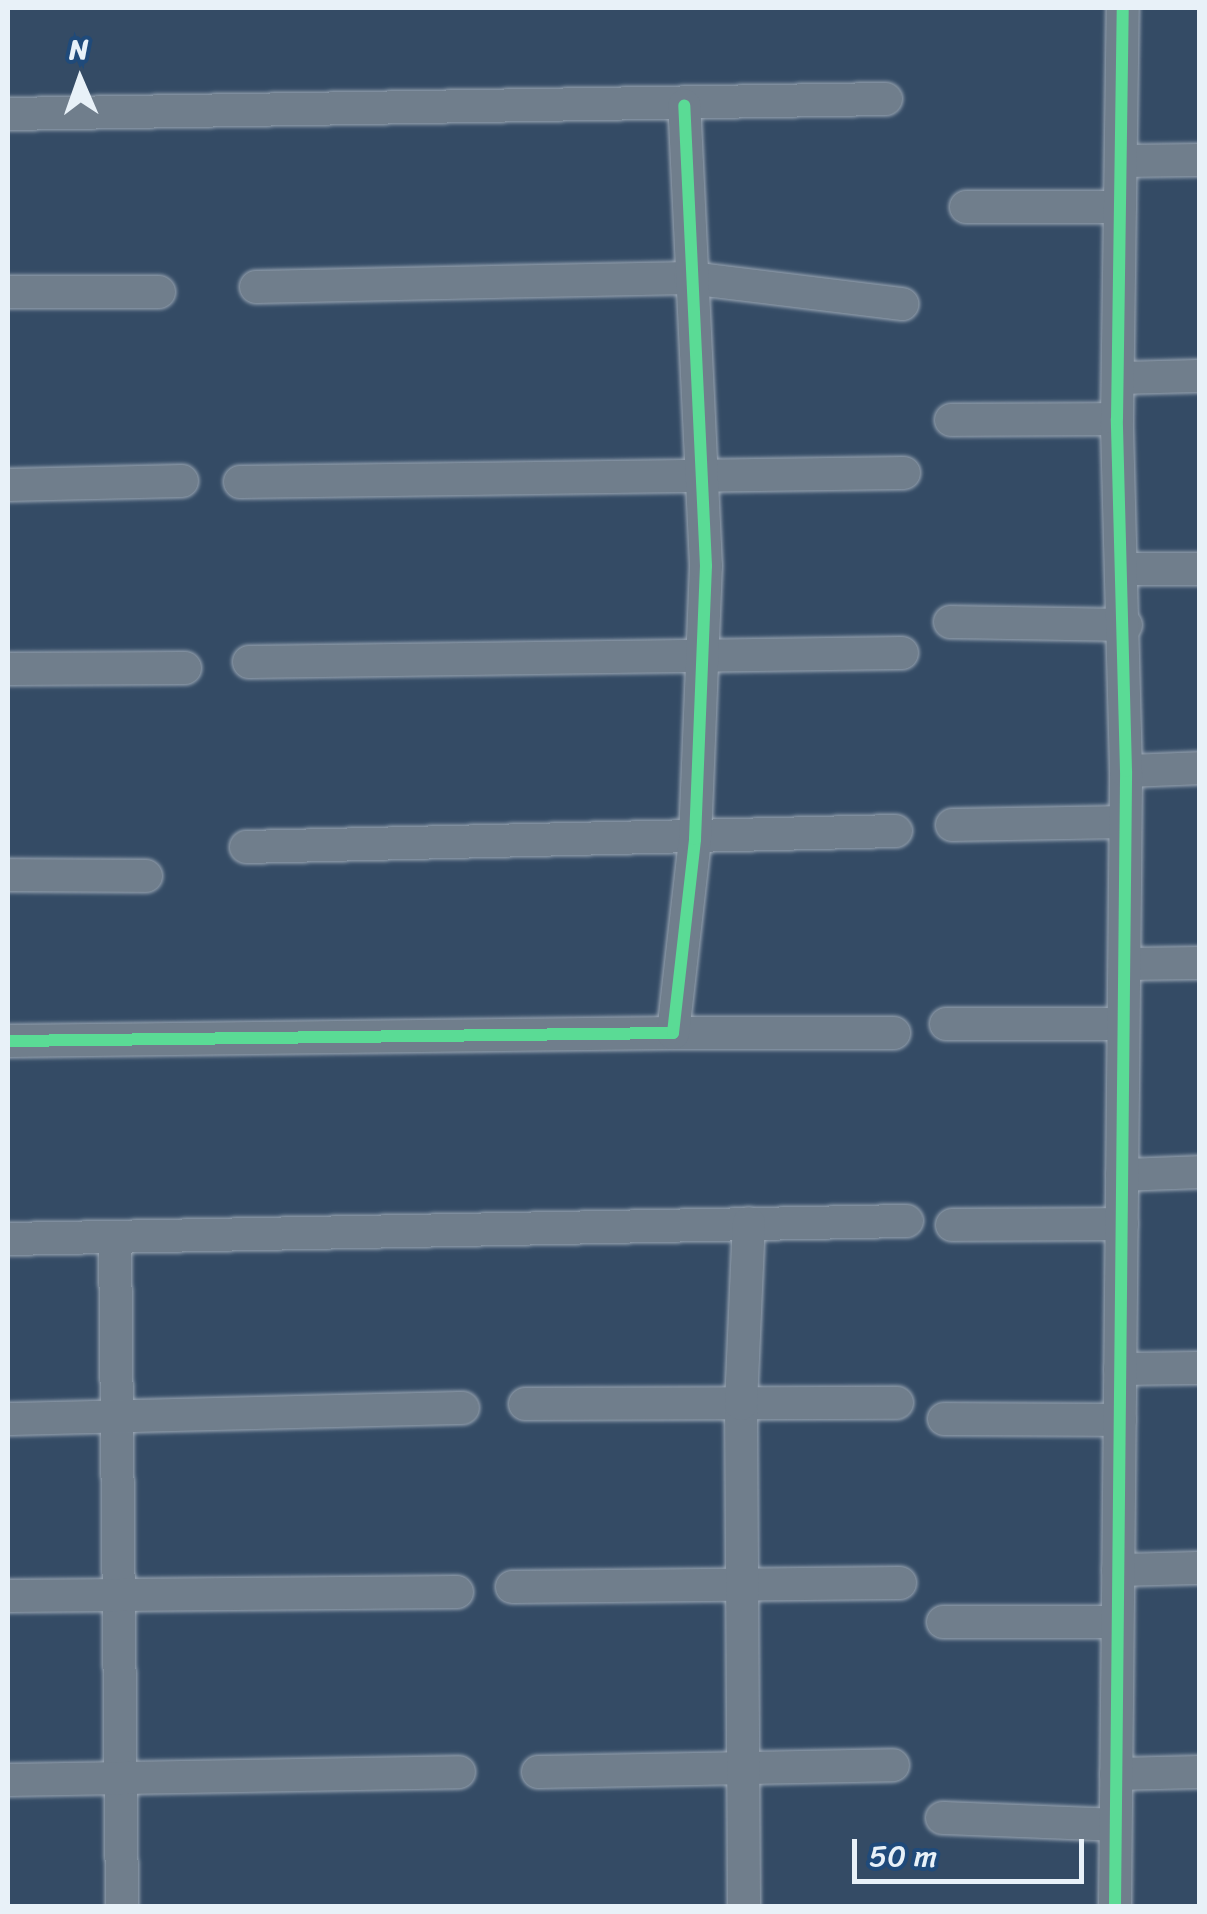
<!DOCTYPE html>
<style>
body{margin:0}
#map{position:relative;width:1207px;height:1914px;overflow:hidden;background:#344b65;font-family:Sriracha,sans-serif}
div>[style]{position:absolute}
.roads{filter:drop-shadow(0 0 2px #9aa6b3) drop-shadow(0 0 2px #9aa6b3)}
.minor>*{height:32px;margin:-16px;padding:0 16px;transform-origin:16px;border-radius:16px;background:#707e8c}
.cycleway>*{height:12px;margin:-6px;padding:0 6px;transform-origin:6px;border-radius:6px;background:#5adb95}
span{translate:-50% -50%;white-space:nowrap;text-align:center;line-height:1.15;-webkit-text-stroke:10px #1f4a7a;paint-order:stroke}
.frame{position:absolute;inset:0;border:10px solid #e8f1f8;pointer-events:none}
.north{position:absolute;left:30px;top:30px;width:100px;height:100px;-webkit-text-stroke:8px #1f4a7a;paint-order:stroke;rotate:358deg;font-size:28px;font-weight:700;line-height:40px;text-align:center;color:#e8f1f8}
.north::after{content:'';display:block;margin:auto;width:35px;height:45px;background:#e8f1f8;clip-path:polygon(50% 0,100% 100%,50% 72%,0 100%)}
.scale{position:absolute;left:852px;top:1839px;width:232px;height:45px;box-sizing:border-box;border:5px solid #e8f1f8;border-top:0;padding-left:12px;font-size:30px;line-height:35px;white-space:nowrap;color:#e8f1f8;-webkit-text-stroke:8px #1f4a7a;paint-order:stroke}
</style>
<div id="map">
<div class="roads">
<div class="minor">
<div style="left:8px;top:114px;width:878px;rotate:-0.98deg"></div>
<div style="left:1122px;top:161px;width:78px;rotate:-0.7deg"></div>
<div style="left:966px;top:207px;width:154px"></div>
<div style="left:256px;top:287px;width:434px;rotate:-1.2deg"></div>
<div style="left:690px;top:278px;width:214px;rotate:7deg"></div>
<div style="left:8px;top:292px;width:151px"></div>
<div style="left:1118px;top:378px;width:82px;rotate:-1.4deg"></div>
<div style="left:951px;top:420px;width:166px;rotate:-0.3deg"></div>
<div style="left:240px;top:482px;width:664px;rotate:-0.78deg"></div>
<div style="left:8px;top:485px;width:174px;rotate:-1.3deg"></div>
<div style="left:1124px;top:569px;width:76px"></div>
<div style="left:950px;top:622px;width:176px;rotate:1deg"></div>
<div style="left:249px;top:662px;width:653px;rotate:-0.79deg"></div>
<div style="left:8px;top:669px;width:177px;rotate:-0.3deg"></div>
<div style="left:1126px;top:771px;width:74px;rotate:-2.3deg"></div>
<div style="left:952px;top:825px;width:173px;rotate:-1deg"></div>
<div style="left:246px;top:847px;width:650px;rotate:-1.41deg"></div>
<div style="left:8px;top:875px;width:138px;rotate:0.4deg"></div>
<div style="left:1125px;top:964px;width:75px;rotate:-0.8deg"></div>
<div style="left:946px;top:1024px;width:177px"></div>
<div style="left:673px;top:1033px;width:221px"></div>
<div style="left:8px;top:1041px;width:665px;rotate:-0.69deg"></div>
<div style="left:673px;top:1033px;width:195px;rotate:-83.5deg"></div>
<div style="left:695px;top:839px;width:273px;rotate:-87.7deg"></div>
<div style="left:706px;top:566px;width:461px;rotate:-92.7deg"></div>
<div style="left:1122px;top:1175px;width:78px;rotate:-2.2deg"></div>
<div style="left:952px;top:1225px;width:170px;rotate:-0.3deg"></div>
<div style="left:115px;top:1238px;width:668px;rotate:89.4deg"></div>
<div style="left:8px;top:1239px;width:899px;rotate:-1.15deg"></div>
<div style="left:1120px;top:1369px;width:80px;rotate:-0.7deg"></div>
<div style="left:525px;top:1404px;width:372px;rotate:-0.2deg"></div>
<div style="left:8px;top:1419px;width:455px;rotate:-1.4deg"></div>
<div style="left:944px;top:1419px;width:176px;rotate:0.3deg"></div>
<div style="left:1118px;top:1570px;width:82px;rotate:-1.4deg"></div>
<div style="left:512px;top:1587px;width:388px;rotate:-0.6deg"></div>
<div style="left:8px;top:1596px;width:449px;rotate:-0.5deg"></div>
<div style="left:943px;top:1622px;width:174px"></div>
<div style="left:538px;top:1772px;width:355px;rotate:-1.1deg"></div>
<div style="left:1116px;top:1774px;width:84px;rotate:-1.4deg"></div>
<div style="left:8px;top:1780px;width:451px;rotate:-1deg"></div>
<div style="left:942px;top:1818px;width:173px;rotate:2.3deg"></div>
<div style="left:744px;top:1906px;width:502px;rotate:-90.34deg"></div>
<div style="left:741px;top:1404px;width:181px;rotate:-87.5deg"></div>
<div style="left:1115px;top:1906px;width:1135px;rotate:-89.44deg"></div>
<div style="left:1126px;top:771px;width:352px;rotate:-91.5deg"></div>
<div style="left:1117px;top:419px;width:411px;rotate:-89.2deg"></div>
</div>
</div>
<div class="cycleway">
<div style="left:8px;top:1041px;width:665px;rotate:-0.69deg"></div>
<div style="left:673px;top:1033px;width:195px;rotate:-83.5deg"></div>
<div style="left:695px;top:839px;width:273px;rotate:-87.7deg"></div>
<div style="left:706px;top:566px;width:461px;rotate:-92.7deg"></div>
<div style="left:1115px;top:1906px;width:1135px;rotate:-89.44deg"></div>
<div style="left:1126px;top:771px;width:352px;rotate:-91.5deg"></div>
<div style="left:1117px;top:419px;width:411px;rotate:-89.2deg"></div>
</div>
<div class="frame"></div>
<div class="north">N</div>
<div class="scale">50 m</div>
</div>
